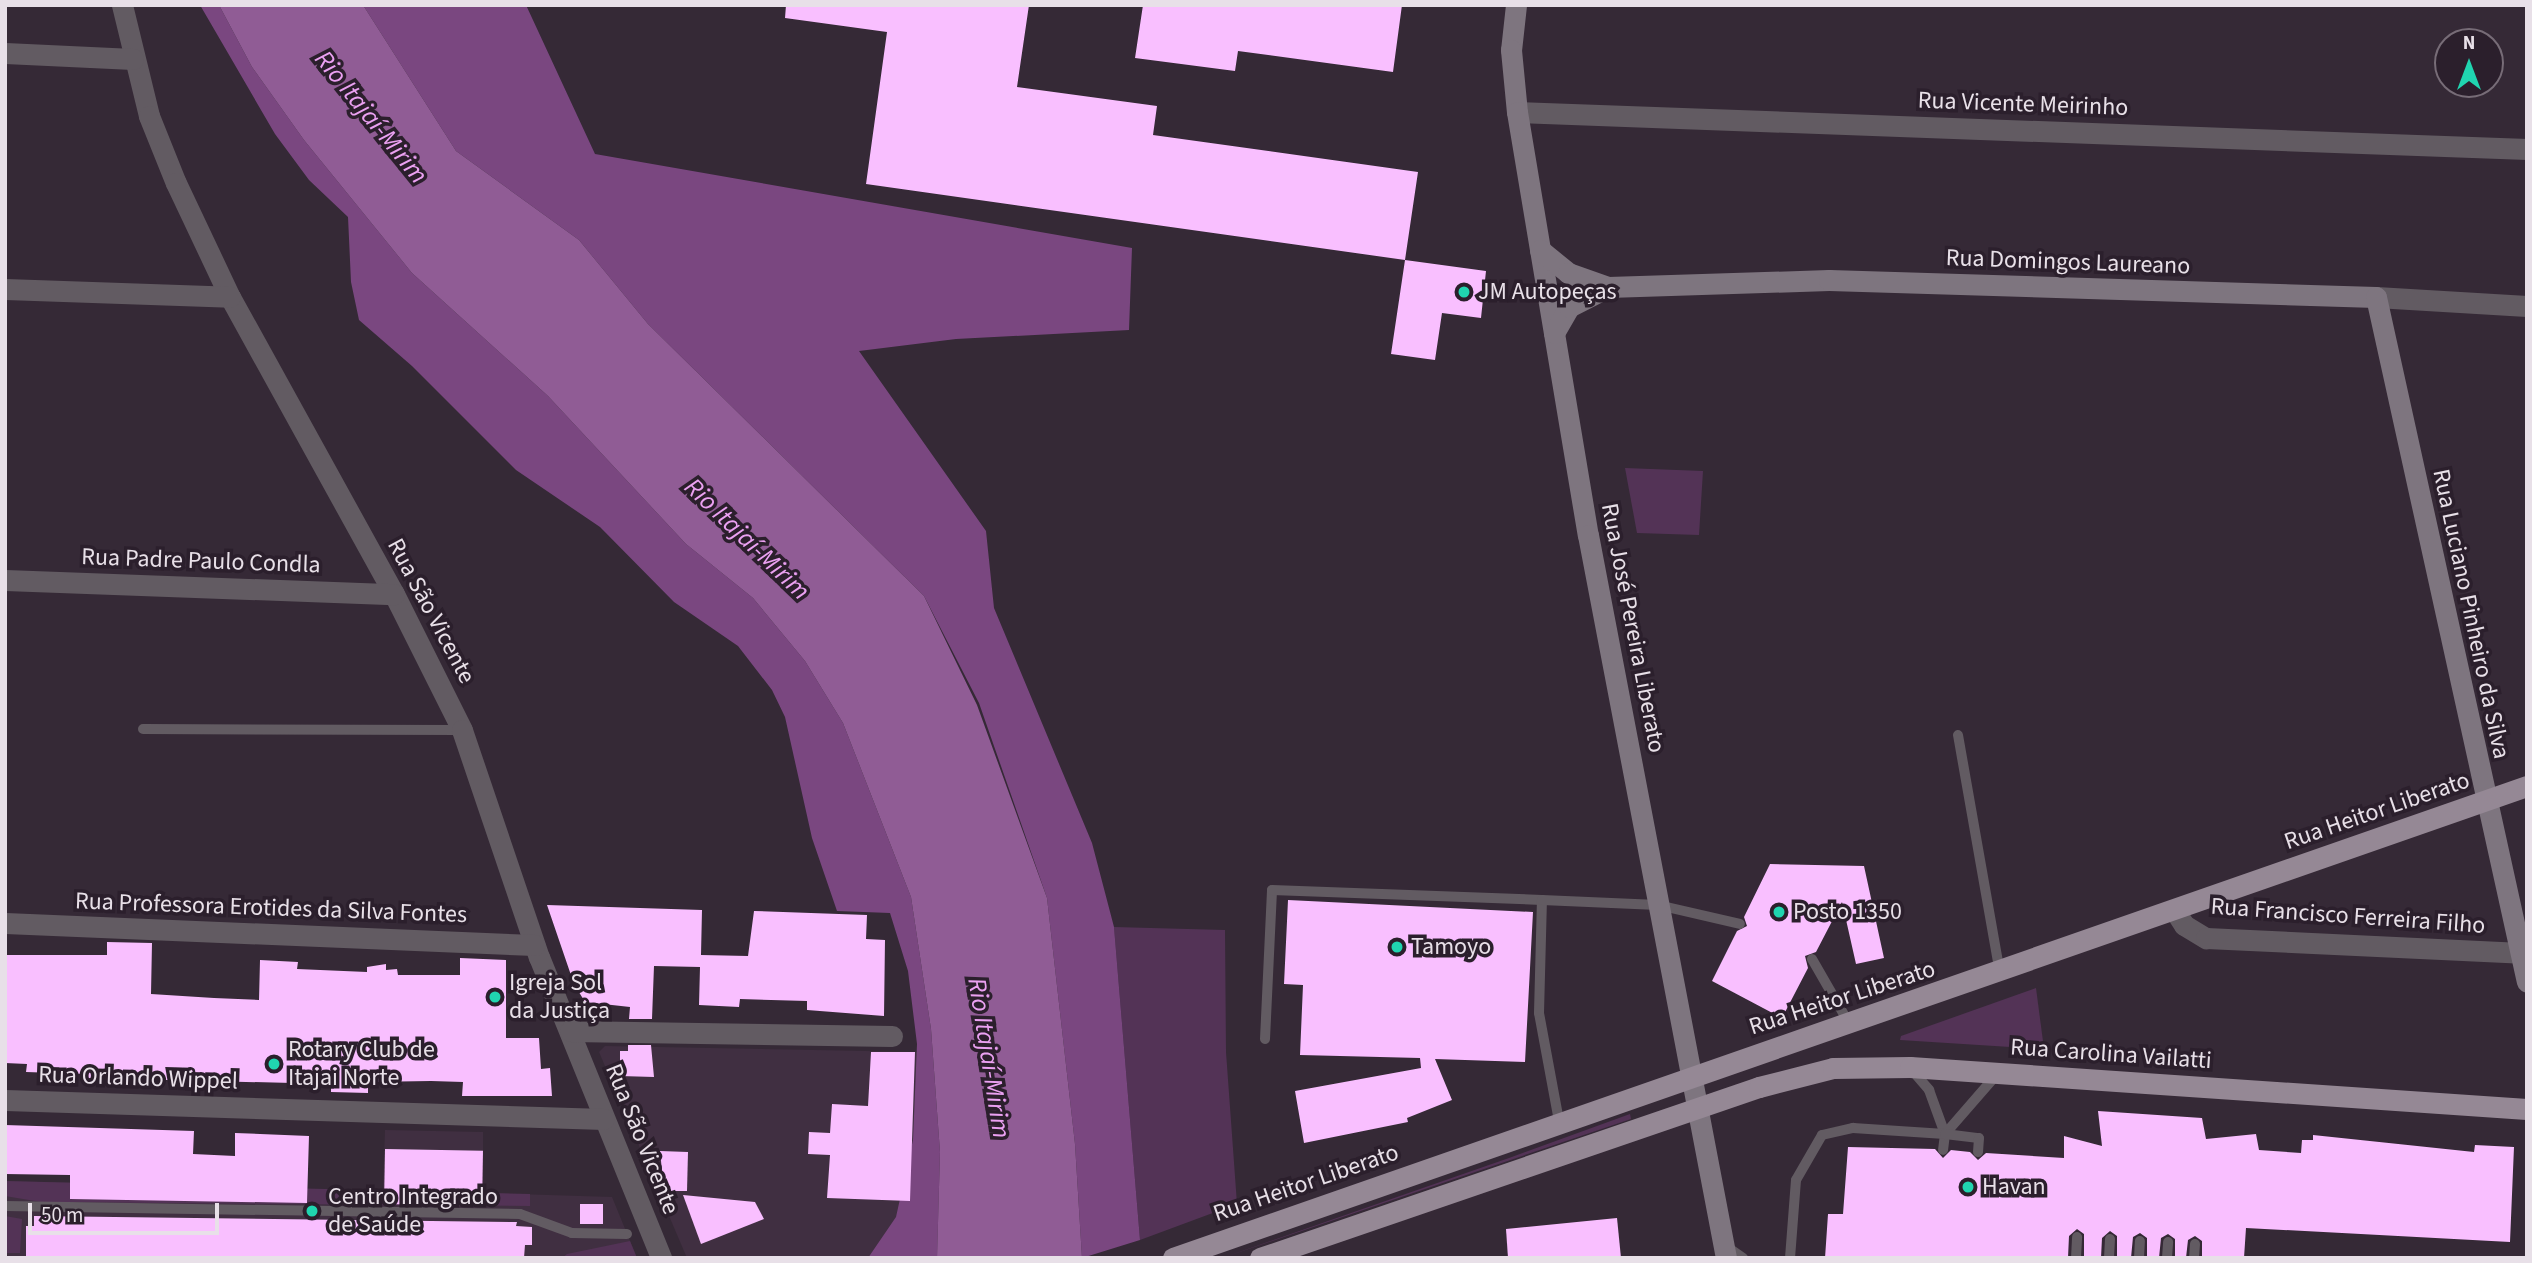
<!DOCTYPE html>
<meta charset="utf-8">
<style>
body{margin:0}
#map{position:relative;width:2532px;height:1263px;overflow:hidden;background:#352936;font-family:"Source Sans 3",sans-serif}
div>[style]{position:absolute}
.built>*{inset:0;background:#402f41}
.green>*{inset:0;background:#533356}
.forest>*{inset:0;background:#7a4780}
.water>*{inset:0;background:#905c95}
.building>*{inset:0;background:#f9bfff;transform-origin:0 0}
.lane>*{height:10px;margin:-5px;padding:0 5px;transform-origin:5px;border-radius:5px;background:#625b62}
.street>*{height:21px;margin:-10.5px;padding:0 10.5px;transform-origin:10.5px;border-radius:10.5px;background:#625b62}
.secondary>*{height:21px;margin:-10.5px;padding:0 10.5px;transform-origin:10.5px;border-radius:10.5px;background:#7e757f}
.primary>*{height:21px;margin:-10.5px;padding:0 10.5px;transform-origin:10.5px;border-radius:10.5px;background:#958895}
.dots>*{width:19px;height:19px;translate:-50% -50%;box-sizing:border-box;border:4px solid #2b1f2c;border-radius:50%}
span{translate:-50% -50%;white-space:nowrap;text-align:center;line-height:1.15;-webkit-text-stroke:7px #2b1f2c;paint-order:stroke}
.street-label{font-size:24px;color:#e8e0e8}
.poi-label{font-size:24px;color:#e8e0e8}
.left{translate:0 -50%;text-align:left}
.water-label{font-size:26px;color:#eba1f2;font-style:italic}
.frame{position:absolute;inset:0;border:7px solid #e8e0e8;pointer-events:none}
.north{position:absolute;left:2434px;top:28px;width:70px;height:70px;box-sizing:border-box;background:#2b1f2c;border:2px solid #776c77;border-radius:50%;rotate:0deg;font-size:19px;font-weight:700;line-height:28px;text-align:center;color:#e8e0e8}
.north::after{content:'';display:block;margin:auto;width:24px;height:32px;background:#20d5b0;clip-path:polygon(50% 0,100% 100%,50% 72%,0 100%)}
.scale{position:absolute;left:28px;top:1203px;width:191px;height:32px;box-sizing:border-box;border:4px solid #e8e0e8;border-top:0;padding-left:9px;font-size:21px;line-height:24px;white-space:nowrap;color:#e8e0e8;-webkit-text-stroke:5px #2b1f2c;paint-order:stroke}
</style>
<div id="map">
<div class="built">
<div style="clip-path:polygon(605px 1046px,918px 1052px,952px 1258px,687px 1258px,599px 1052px)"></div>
<div style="clip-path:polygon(385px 1130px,483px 1132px,483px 1193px,612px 1197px,637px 1258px,5px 1258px,5px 1181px,383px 1191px)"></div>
</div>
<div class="green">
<div style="clip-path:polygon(1625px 468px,1703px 471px,1699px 535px,1637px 533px)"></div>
<div style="clip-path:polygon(1114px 927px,1225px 930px,1226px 1052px,1237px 1204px,1140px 1240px)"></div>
<div style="clip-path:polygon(2036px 988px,2044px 1049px,1900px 1040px,1901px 1036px)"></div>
<div style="clip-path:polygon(1630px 1114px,1631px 1119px,1222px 1258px,1509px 1158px)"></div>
<div style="clip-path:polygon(5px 1181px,530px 1194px,530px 1206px,41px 1202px,5px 1196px)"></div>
<div style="clip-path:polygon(5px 1216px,22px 1219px,20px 1253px,5px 1253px)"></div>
<div style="clip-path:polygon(630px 1241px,637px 1258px,562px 1258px,567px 1254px)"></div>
</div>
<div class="forest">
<div style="clip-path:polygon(200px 5px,219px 5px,252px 67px,304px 140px,412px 273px,548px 396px,686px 544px,753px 598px,805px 661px,843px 723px,911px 897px,931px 1029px,940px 1152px,937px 1258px,868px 1258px,896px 1217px,913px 1140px,917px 1044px,908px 971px,890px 913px,837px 911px,812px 838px,785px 717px,772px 690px,738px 646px,674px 602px,600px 527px,516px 470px,412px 366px,359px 320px,351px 282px,348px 217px,309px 180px,275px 134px)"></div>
<div style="clip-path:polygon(363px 5px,526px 5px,595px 154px,1132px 248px,1129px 330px,956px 339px,859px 351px,986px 531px,994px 608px,1092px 843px,1114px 927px,1140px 1240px,1082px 1258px,1075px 1144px,1047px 898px,979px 703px,924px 596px,648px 324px,579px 240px,456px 151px)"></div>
</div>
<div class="water">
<div style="clip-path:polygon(219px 5px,363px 5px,456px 151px,579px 240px,648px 324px,924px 596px,977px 705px,1047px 898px,1075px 1144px,1082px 1258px,937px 1258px,940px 1152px,931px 1029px,911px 897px,843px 723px,805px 661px,753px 598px,686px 544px,548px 396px,412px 273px,304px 140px,252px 67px)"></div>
</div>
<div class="building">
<div style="clip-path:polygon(786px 5px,1029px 5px,1017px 87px,1157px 106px,1153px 135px,1418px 172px,1405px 260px,866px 184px,887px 32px,785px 18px)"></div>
<div style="clip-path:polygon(1143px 5px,1402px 5px,1393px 72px,1238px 51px,1235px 71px,1135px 58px)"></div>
<div style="clip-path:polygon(1405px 260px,1486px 271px,1481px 318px,1442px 313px,1435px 360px,1391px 354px)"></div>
<div style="clip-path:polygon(1770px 864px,1864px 866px,1884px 958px,1856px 964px,1842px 902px,1816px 952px,1805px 956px,1808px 968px,1782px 1018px,1712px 981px,1737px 931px,1747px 926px,1744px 917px)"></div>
<div style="clip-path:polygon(1288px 900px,1533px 912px,1525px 1062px,1435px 1059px,1452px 1100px,1407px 1118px,1408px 1122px,1304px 1143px,1295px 1091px,1421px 1068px,1420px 1058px,1300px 1055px,1303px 985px,1284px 984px)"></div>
<div style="clip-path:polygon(547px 905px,702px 910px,701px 955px,748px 956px,754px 911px,867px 915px,866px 939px,885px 940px,884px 1016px,807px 1010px,807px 1001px,740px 999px,739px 1007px,699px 1005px,700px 967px,654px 966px,652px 1019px,629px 1019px,630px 1007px,585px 1002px,574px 984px)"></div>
<div style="clip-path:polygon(107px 942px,152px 943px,151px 994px,214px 998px,259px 1000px,260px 960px,298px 962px,297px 969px,367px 972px,367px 967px,386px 964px,386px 970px,397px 969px,398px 975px,460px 975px,460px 958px,506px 960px,506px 1038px,539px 1038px,541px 1069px,550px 1068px,552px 1096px,462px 1096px,463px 1082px,431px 1081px,368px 1082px,368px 1093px,331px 1092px,331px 1084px,86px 1078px,86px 1074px,26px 1072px,27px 1064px,5px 1063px,5px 955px,107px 955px)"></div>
<div style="clip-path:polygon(628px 1045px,651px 1045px,654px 1077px,620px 1076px,620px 1051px,628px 1051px)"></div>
<div style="clip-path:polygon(871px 1052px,915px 1052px,910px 1201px,827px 1198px,830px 1155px,808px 1154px,809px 1132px,830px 1133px,832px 1104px,868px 1106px)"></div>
<div style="clip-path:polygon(2098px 1111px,2202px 1118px,2206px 1139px,2256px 1134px,2259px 1150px,2301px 1153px,2302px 1140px,2313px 1140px,2313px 1135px,2474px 1152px,2475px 1145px,2514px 1147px,2510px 1242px,2246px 1228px,2244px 1258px,2202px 1258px,2202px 1241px,2195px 1236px,2188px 1240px,2186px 1258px,2175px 1258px,2175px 1239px,2168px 1234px,2161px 1238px,2159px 1258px,2147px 1258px,2147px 1238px,2140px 1233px,2133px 1237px,2131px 1258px,2117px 1258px,2117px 1236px,2110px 1231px,2102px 1238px,2101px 1258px,2084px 1258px,2084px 1234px,2077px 1229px,2069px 1236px,2068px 1258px,1825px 1258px,1828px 1214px,1843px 1214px,1848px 1147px,1935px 1149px,1943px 1158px,1951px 1150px,1970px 1152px,1978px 1160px,1986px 1153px,2064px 1158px,2064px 1136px,2102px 1146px)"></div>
<div style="clip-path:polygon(5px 1125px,194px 1131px,193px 1154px,235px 1156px,235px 1133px,309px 1136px,307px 1203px,70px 1199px,70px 1175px,5px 1174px)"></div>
<div style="left:385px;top:1149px;width:98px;height:55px;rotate:1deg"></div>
<div style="clip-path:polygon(660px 1151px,688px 1152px,687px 1191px,664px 1191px)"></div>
<div style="clip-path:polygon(683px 1195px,755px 1202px,764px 1219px,701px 1244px)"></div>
<div style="left:580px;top:1204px;width:23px;height:20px"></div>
<div style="clip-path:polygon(34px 1216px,517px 1222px,516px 1226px,532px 1227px,532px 1245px,525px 1245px,524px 1258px,26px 1258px,26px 1226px,34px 1226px)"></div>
<div style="clip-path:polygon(1617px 1218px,1621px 1258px,1508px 1258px,1506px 1229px)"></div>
</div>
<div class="lane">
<div style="left:143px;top:729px;width:319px;rotate:0.2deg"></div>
<div style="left:1958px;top:735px;width:241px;rotate:80deg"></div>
<div style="left:1812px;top:959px;width:76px;rotate:60.1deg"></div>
<div style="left:1265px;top:1039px;width:149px;rotate:-87.3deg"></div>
<div style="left:1272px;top:890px;width:270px;rotate:2.1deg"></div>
<div style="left:1911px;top:1069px;width:28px;rotate:49deg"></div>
<div style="left:1929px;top:1090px;width:47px;rotate:70deg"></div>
<div style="left:1945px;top:1134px;width:16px;rotate:97deg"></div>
<div style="left:1559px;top:1121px;width:110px;rotate:-100.5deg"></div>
<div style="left:1539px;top:1013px;width:113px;rotate:-88.5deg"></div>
<div style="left:1542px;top:900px;width:116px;rotate:2.5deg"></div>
<div style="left:1658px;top:905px;width:84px;rotate:13deg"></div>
<div style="left:1945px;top:1134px;width:81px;rotate:-49deg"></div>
<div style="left:5px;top:1206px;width:515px;rotate:0.89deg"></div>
<div style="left:520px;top:1214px;width:55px;rotate:20.1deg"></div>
<div style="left:572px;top:1233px;width:55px;rotate:1deg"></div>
<div style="left:1726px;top:1246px;width:21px;rotate:35deg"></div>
<div style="left:1790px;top:1258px;width:78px;rotate:-85.6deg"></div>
<div style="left:1796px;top:1180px;width:52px;rotate:-60deg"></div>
<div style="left:1822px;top:1135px;width:32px;rotate:-13deg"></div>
<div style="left:1853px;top:1128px;width:92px;rotate:3.7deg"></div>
<div style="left:1945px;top:1134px;width:34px;rotate:7deg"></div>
<div style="left:1979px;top:1138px;width:14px;rotate:94deg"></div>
<div style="left:2076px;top:1258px;width:21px;rotate:-87deg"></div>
<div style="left:2109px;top:1258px;width:19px;rotate:-87deg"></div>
<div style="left:2139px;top:1258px;width:17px;rotate:-87deg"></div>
<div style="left:2167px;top:1258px;width:16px;rotate:-86deg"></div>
<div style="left:2194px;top:1258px;width:14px;rotate:-86deg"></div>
</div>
<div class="street">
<div style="left:122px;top:5px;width:114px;rotate:76.3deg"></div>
<div style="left:149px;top:116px;width:72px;rotate:68.1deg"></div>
<div style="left:176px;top:183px;width:126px;rotate:64.7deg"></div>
<div style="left:230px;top:297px;width:339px;rotate:61.1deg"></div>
<div style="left:394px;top:594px;width:152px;rotate:63.4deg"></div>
<div style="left:462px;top:730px;width:240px;rotate:71.3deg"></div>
<div style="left:539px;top:957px;width:325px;rotate:67.9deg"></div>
<div style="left:5px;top:53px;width:128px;rotate:2.7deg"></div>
<div style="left:1517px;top:112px;width:1011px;rotate:2.1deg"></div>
<div style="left:5px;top:289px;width:225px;rotate:2deg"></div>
<div style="left:2376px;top:297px;width:151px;rotate:3.4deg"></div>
<div style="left:5px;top:580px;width:389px;rotate:2.1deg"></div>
<div style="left:2175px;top:911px;width:17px;rotate:57deg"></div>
<div style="left:2184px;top:925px;width:26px;rotate:31deg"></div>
<div style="left:2206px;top:938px;width:321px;rotate:2.7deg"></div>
<div style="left:5px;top:923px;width:530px;rotate:2.38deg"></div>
<div style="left:570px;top:1031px;width:322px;rotate:0.9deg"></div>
<div style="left:5px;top:1100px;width:599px;rotate:1.82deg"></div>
</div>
<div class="secondary">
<div style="left:1516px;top:5px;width:45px;rotate:96.3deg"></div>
<div style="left:1511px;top:50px;width:62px;rotate:84.5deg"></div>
<div style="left:1517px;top:112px;width:429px;rotate:80.5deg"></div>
<div style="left:1588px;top:535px;width:736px;rotate:79.19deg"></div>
<div style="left:1540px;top:250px;width:36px;rotate:39deg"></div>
<div style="left:1568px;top:273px;width:42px;rotate:19.3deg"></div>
<div style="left:1608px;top:287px;width:221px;rotate:-1.8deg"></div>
<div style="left:1829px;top:280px;width:547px;rotate:1.78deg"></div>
<div style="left:2376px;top:297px;width:701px;rotate:77.57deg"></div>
<div style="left:1554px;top:333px;width:30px;rotate:-60deg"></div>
<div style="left:1569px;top:307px;width:44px;rotate:-27.1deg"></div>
</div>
<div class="primary">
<div style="left:1173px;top:1258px;width:1434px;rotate:-19.22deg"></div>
<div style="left:1260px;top:1258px;width:527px;rotate:-18.92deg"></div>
<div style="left:1759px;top:1087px;width:76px;rotate:-14.4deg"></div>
<div style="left:1833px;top:1068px;width:77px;rotate:-0.7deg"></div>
<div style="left:1910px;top:1067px;width:618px;rotate:3.89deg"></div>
</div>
<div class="dots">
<div style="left:1464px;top:292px;background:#20d5b0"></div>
<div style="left:1779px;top:912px;background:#20d5b0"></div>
<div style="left:1397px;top:947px;background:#20d5b0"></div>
<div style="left:495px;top:997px;background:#20d5b0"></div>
<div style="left:274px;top:1064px;background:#20d5b0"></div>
<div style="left:1968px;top:1187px;background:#20d5b0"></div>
<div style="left:312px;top:1211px;background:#20d5b0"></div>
</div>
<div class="street-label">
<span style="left:2023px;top:104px;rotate:2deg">Rua Vicente Meirinho</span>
<span style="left:2068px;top:262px;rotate:2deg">Rua Domingos Laureano</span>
<span style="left:201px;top:561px;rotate:2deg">Rua Padre Paulo Condla</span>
<span style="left:431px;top:611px;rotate:62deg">Rua São Vicente</span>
<span style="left:2471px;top:614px;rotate:78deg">Rua Luciano Pinheiro da Silva</span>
<span style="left:1633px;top:628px;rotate:79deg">Rua José Pereira Liberato</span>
<span style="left:2377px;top:811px;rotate:-19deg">Rua Heitor Liberato</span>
<span style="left:271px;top:908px;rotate:2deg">Rua Professora Erotides da Silva Fontes</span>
<span style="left:2348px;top:916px;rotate:4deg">Rua Francisco Ferreira Filho</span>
<span style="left:1842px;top:998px;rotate:-18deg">Rua Heitor Liberato</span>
<span style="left:2111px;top:1054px;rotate:4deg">Rua Carolina Vailatti</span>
<span style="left:138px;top:1078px;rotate:2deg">Rua Orlando Wippel</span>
<span style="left:642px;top:1139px;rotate:68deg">Rua São Vicente</span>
<span style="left:1306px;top:1183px;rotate:-19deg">Rua Heitor Liberato</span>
</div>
<div class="poi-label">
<span class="left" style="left:1478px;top:292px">JM Autopeças</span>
<span class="left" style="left:1793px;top:912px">Posto 1350</span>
<span class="left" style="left:1411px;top:947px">Tamoyo</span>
<span class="left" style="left:509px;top:997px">Igreja Sol<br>da Justiça</span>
<span class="left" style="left:288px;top:1064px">Rotary Club de<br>Itajai Norte</span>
<span class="left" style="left:1982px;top:1187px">Havan</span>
<span class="left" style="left:328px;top:1211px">Centro Integrado<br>de Saúde</span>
</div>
<div class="water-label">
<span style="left:371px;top:117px;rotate:51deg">Rio Itajaí-Mirim</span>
<span style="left:747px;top:539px;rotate:44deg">Rio Itajaí-Mirim</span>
<span style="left:989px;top:1058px;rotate:81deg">Rio Itajaí-Mirim</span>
</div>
<div class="frame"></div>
<div class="north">N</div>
<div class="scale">50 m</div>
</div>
